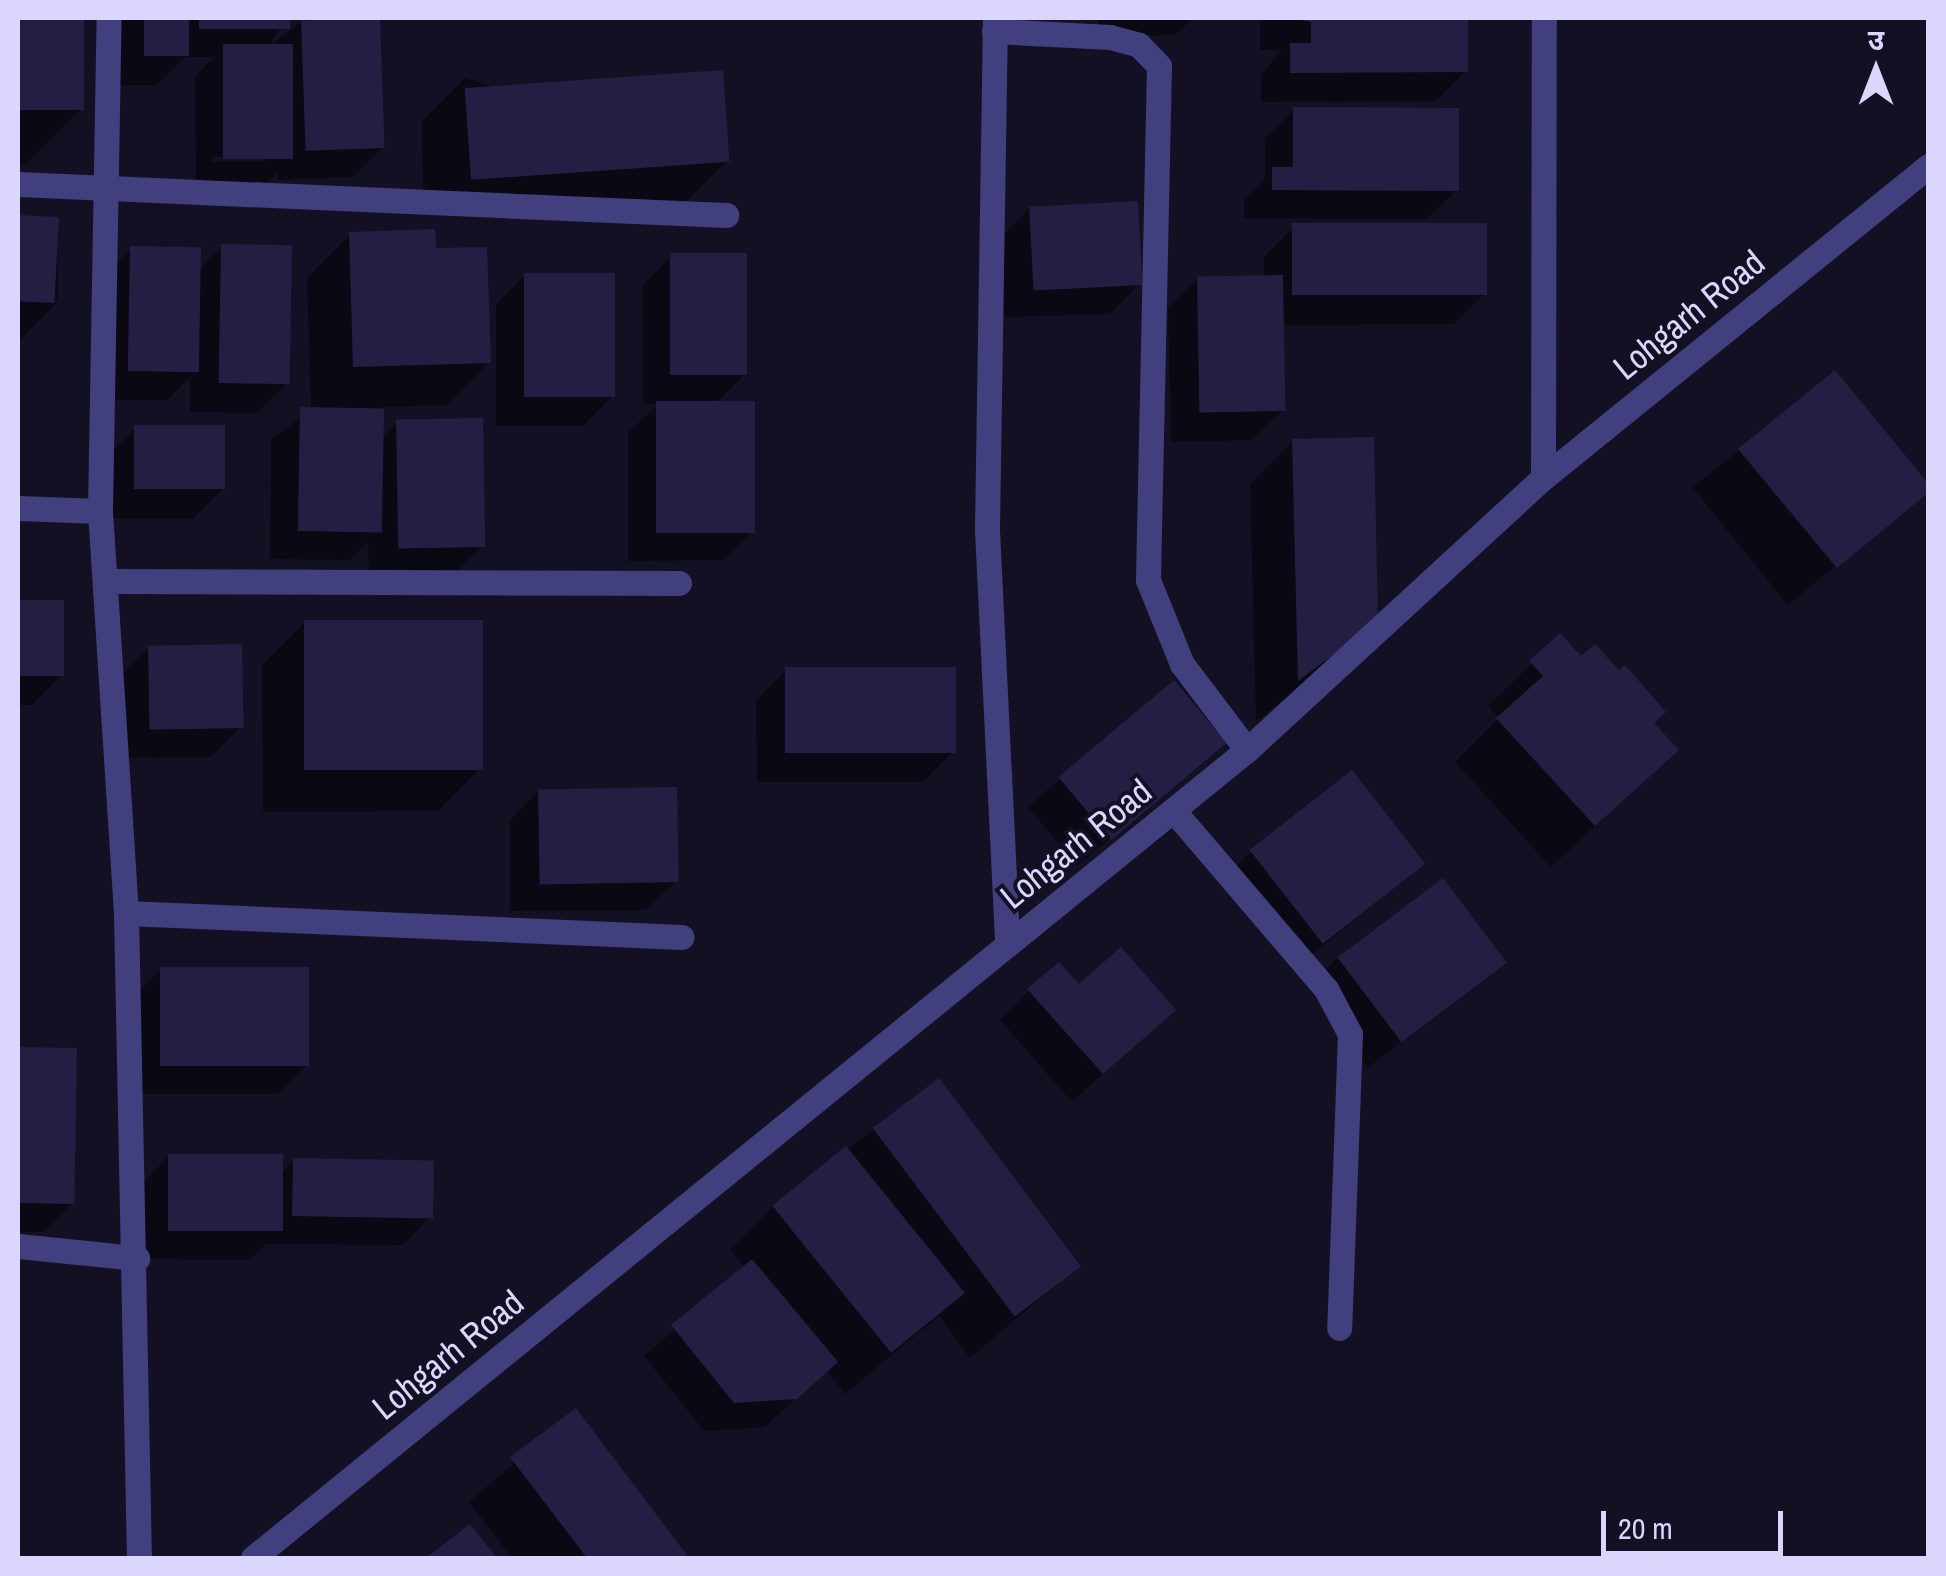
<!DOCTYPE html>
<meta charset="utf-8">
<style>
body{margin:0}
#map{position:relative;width:1946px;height:1576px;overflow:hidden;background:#131023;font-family:"Archivo Narrow","Noto Sans Devanagari",sans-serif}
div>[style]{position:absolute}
.shadow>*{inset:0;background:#0007;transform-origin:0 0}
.building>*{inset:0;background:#251e43;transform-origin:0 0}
.street>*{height:25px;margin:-12.5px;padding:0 12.5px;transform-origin:12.5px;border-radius:12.5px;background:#413f7e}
span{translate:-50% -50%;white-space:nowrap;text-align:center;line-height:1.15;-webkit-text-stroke:8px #131023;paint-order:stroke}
.street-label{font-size:35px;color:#dad6fc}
.frame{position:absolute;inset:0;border:20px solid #dad6fc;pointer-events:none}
.north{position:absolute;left:1826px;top:20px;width:100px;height:100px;-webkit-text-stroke:8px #131023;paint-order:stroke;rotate:0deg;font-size:28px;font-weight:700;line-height:40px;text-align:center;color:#dad6fc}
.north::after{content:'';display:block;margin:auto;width:35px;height:45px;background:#dad6fc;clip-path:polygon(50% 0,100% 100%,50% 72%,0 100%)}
.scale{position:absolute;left:1601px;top:1511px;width:182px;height:45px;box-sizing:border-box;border:5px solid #dad6fc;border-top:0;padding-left:12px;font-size:30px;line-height:35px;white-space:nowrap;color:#dad6fc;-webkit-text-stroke:8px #131023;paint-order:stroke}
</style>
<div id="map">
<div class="shadow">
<div style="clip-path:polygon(18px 18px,82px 18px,79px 111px,25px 165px,18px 165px)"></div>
<div style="clip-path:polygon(evenodd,115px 18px,287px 18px,268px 47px,302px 21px,383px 147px,353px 177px,278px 180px,277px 172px,262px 187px,196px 188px,195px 76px,214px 57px,185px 57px,157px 85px,115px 85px,115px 18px,265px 156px,265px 161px,212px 162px,212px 157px,265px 156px)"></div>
<div style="clip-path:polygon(1098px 18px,1193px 18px,1175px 35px,1098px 37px)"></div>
<div style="clip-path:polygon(1260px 18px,1466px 18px,1466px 71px,1436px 101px,1261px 102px,1261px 75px,1282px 50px,1260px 50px)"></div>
<div style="clip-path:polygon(465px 78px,727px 161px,684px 204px,423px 207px,422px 121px)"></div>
<div style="clip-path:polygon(1294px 109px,1457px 190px,1427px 219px,1244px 218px,1244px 200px,1265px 179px,1265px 139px)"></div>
<div style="clip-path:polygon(1030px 208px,1139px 284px,1110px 314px,1004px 317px,1000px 238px)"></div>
<div style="clip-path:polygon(18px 218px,57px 219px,58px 301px,18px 342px)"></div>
<div style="clip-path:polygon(1293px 228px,1484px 294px,1454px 324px,1281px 325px,1283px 410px,1253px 440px,1171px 442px,1168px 309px,1198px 279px,1264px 278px,1264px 257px)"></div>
<div style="clip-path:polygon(350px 235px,434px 251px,489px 362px,446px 405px,381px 407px,381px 438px,397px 422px,482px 546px,453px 576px,369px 576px,368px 542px,350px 560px,270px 559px,271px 439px,311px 410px,307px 278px)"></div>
<div style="clip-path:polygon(222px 247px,287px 383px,257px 413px,190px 412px,190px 377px,167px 400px,100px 400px,101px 279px,131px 249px,198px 271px)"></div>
<div style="clip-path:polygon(671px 256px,745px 374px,715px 404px,753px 531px,723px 560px,628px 561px,628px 433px,658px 404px,643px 404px,642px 286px)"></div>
<div style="clip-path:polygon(525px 275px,613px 396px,583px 426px,496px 426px,496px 305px)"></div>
<div style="left:1834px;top:373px;width:151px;height:182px;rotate:51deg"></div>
<div style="clip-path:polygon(135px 428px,223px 489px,193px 519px,106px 518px,106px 458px)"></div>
<div style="clip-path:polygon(1293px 441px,1332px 663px,1256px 721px,1250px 484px)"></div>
<div style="clip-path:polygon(18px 603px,62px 603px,62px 675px,32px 705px,18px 705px)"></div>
<div style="clip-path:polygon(305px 622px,481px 768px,438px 811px,263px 812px,262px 665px)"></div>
<div style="clip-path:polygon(1560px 636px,1676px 750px,1551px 867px,1455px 762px,1499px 718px,1488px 706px)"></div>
<div style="clip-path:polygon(149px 647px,240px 727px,211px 757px,120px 758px,120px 677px)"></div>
<div style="clip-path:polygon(786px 671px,953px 752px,923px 782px,757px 782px,756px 700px)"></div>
<div style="left:1174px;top:684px;width:77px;height:191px;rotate:50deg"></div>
<div style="clip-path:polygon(539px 790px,676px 881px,646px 910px,510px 911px,510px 820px)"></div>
<div style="clip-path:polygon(1251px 851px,1422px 864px,1293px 971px,1222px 881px)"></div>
<div style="clip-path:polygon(1338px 957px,1502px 962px,1368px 1068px,1308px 987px)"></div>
<div style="clip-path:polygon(161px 969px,307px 1065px,277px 1094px,131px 1094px,131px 999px)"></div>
<div style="clip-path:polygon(1079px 987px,1173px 1010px,1072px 1102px,1000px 1020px,1029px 991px)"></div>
<div style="clip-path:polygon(18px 1049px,75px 1050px,74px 1202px,44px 1232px,18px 1232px)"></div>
<div style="clip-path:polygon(874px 1129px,1077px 1267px,970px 1358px,939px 1316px,845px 1394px,826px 1370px,765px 1427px,704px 1431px,644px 1356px,745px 1268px,730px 1250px,773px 1207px)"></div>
<div style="clip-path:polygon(169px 1156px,280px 1174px,294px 1160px,432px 1216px,402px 1245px,266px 1244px,250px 1260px,139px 1259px,140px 1186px)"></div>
<div style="clip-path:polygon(575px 1411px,686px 1558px,512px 1558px,469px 1502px)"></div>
</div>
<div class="building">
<div style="left:18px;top:18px;width:66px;height:92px"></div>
<div style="left:144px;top:18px;width:45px;height:38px"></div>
<div style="left:199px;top:18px;width:91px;height:11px"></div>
<div style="left:380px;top:18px;width:130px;height:79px;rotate:88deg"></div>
<div style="clip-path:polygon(1289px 18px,1468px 18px,1468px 72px,1290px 73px,1290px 43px,1311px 43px,1311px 22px)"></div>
<div style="left:223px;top:44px;width:70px;height:115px"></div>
<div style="left:723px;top:70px;width:92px;height:259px;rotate:86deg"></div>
<div style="clip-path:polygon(1293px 107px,1459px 108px,1459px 191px,1272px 190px,1272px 167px,1293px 167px)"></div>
<div style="left:1138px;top:201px;width:84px;height:109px;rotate:87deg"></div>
<div style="left:18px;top:215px;width:41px;height:86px;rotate:3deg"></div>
<div style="left:1487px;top:223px;width:72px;height:195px;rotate:90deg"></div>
<div style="clip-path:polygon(435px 229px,436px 248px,487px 247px,491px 363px,353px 367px,349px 232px)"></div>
<div style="left:221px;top:244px;width:71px;height:139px;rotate:1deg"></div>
<div style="left:130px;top:246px;width:71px;height:125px;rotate:1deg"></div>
<div style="left:670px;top:253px;width:77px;height:122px"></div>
<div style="left:524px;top:273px;width:91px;height:124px"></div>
<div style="left:1283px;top:275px;width:136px;height:86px;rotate:89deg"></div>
<div style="clip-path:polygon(1835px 370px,1928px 483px,1928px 493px,1837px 568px,1738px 449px)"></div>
<div style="left:656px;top:401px;width:99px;height:132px"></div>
<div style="left:300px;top:407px;width:84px;height:124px;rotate:1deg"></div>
<div style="left:483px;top:418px;width:129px;height:87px;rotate:89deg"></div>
<div style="left:134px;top:425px;width:91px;height:64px"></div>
<div style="clip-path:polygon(1374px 437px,1378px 621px,1298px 681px,1292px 439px)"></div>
<div style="left:18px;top:600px;width:46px;height:76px"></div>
<div style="left:304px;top:620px;width:179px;height:150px"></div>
<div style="clip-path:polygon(1560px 633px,1581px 656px,1595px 644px,1619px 670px,1625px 665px,1666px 712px,1654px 723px,1679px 750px,1595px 826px,1496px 718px,1543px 676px,1529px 661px)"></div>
<div style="left:242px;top:644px;width:84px;height:94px;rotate:89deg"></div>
<div style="left:956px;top:667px;width:86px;height:171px;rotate:90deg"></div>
<div style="left:1174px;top:680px;width:82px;height:151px;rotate:50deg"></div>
<div style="left:1352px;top:770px;width:119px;height:130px;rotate:52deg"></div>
<div style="left:677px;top:787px;width:95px;height:139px;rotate:89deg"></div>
<div style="left:1443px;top:878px;width:106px;height:132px;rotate:53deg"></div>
<div style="clip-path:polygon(1121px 947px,1176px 1010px,1103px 1074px,1027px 989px,1059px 962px,1079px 984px)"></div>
<div style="left:160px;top:967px;width:149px;height:99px"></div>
<div style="left:18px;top:1047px;width:59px;height:156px;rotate:1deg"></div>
<div style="left:939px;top:1078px;width:236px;height:83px;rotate:53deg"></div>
<div style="left:846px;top:1146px;width:189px;height:95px;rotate:51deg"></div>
<div style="left:168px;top:1154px;width:115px;height:77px"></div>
<div style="left:293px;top:1158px;width:141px;height:58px;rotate:1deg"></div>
<div style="clip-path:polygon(752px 1259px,838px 1362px,797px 1399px,734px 1403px,671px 1325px)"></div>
<div style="clip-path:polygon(576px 1408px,689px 1558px,587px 1558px,510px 1457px)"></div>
<div style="clip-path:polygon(470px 1524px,497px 1558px,426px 1558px)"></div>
</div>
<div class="street">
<div style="left:995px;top:18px;width:512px;rotate:90.9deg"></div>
<div style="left:987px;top:530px;width:415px;rotate:87.2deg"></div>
<div style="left:994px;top:31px;width:116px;rotate:3deg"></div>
<div style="left:1110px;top:37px;width:30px;rotate:15deg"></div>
<div style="left:1139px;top:45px;width:29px;rotate:46deg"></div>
<div style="left:1159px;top:66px;width:514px;rotate:91.23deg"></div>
<div style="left:1148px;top:580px;width:91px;rotate:68deg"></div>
<div style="left:1182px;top:664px;width:108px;rotate:52.9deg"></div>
<div style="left:18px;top:184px;width:709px;rotate:2.51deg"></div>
<div style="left:1543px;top:478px;width:460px;rotate:-89.9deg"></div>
<div style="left:18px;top:508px;width:82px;rotate:2.1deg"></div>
<div style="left:100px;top:511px;width:403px;rotate:86.3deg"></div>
<div style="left:126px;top:913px;width:645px;rotate:88.85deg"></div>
<div style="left:100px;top:511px;width:493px;rotate:-89deg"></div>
<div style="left:106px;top:581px;width:573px;rotate:0.2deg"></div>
<div style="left:1173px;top:810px;width:235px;rotate:49.5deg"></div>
<div style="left:1326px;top:989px;width:51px;rotate:61.9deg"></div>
<div style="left:1350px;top:1034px;width:294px;rotate:92.1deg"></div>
<div style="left:126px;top:913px;width:556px;rotate:2.48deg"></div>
<div style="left:18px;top:1246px;width:120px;rotate:5.8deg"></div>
<div style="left:253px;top:1558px;width:1281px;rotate:-39.11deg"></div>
<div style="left:1247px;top:750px;width:402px;rotate:-42.6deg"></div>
<div style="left:1543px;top:478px;width:496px;rotate:-39deg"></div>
</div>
<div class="street-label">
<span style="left:1689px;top:315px;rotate:-39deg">Lohgarh Road</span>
<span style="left:1076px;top:844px;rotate:-39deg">Lohgarh Road</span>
<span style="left:448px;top:1355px;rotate:-39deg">Lohgarh Road</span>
</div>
<div class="frame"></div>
<div class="north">उ</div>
<div class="scale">20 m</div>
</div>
